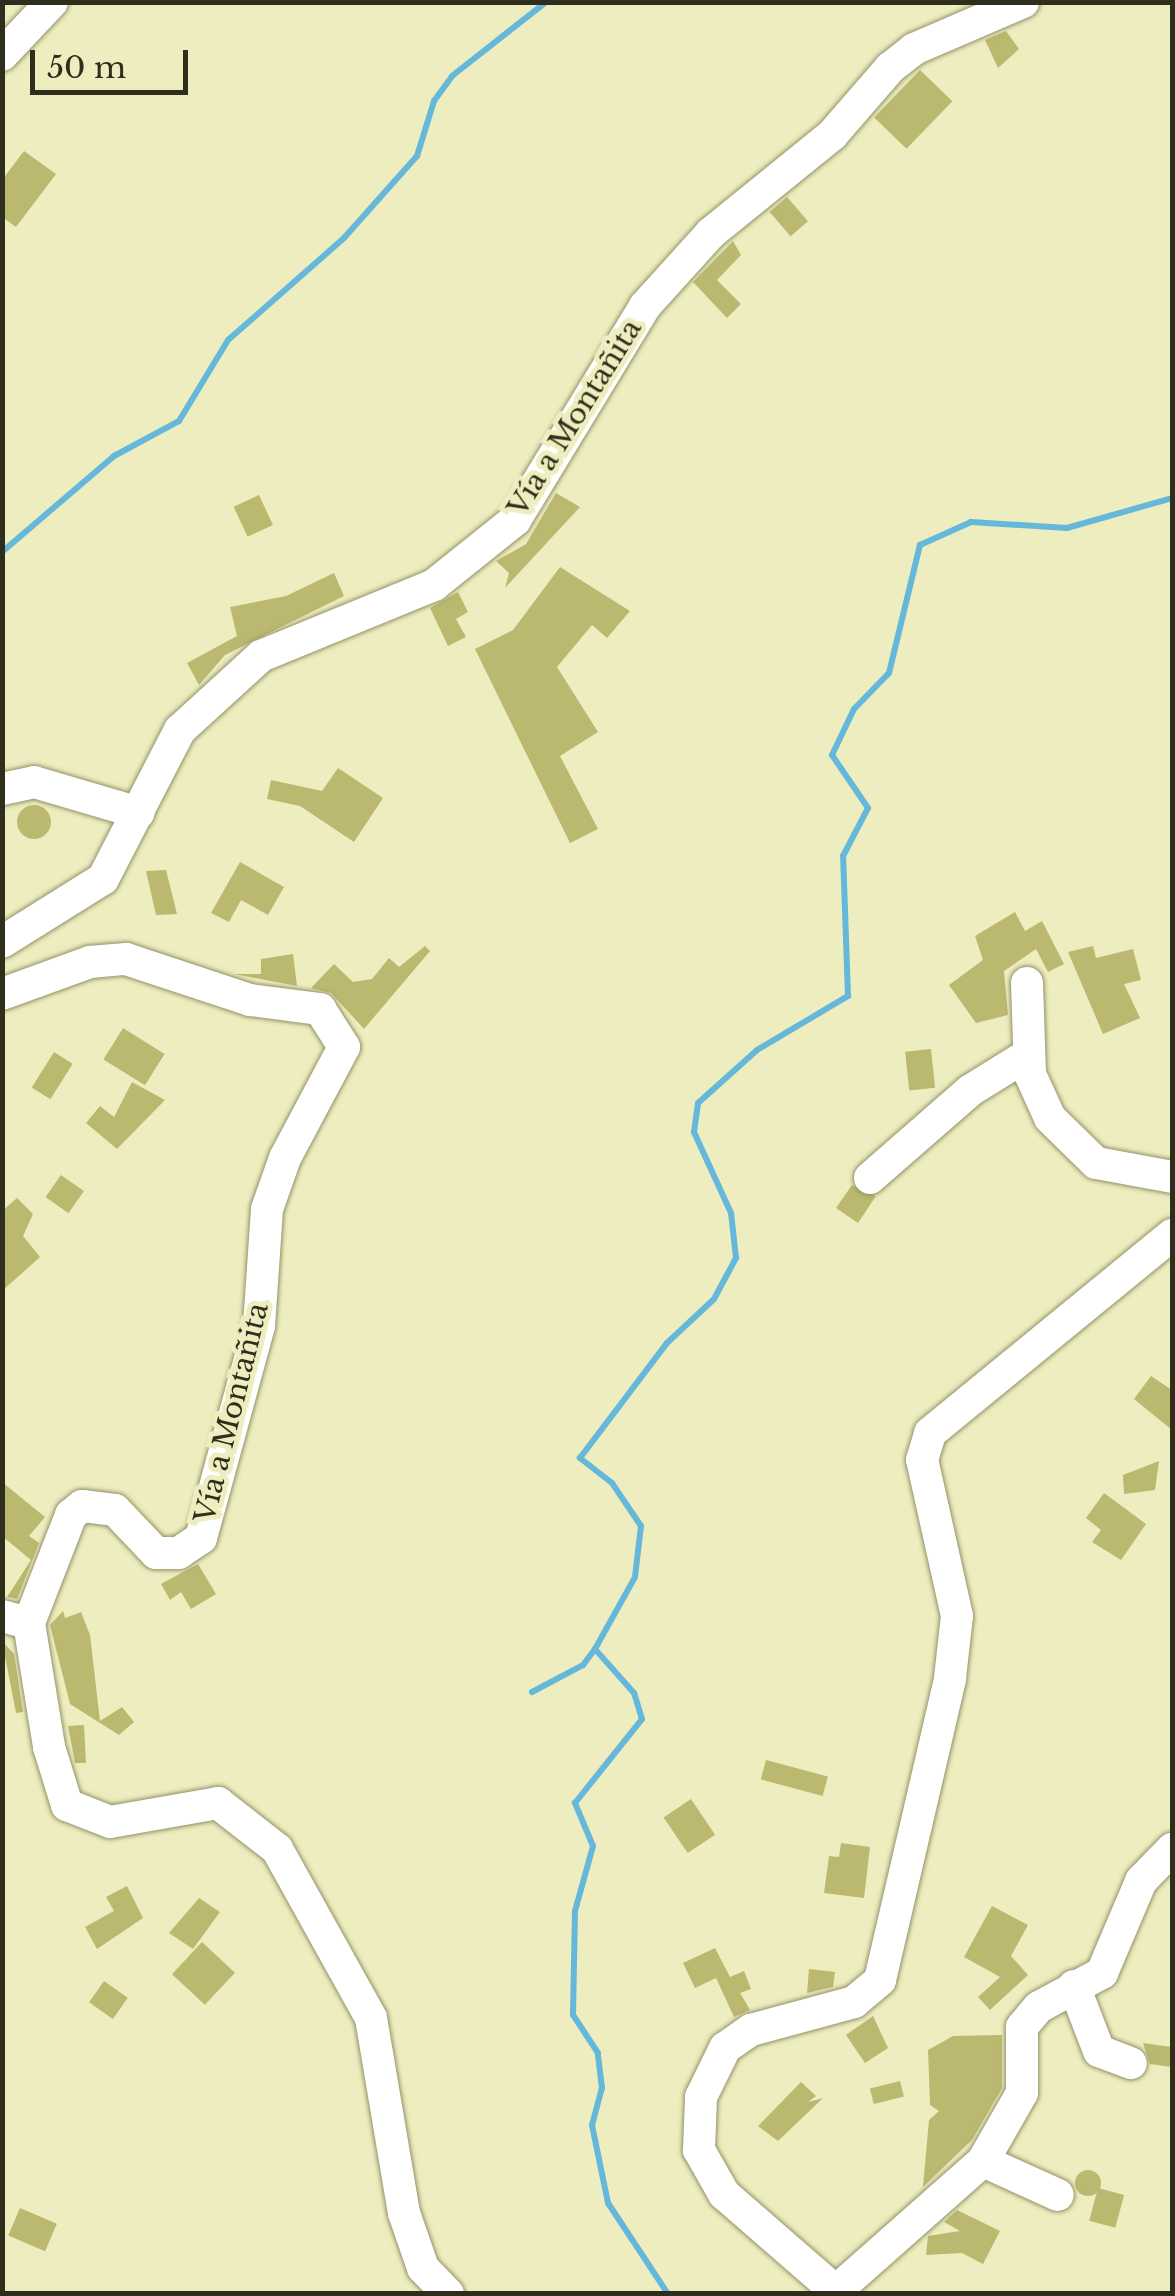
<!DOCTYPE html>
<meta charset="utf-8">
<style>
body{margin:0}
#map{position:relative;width:1175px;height:2296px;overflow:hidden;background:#eeedbf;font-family:"Libre Baskerville",serif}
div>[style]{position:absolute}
.stream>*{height:6px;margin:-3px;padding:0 3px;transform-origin:3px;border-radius:3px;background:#65b8d9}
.building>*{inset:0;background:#bbb870;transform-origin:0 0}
.round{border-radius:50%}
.roads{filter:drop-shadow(0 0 2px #939267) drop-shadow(0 0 2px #939267)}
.minor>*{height:32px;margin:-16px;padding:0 16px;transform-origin:16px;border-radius:16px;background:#fff}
span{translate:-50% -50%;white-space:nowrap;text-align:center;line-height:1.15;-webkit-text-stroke:10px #eeedbf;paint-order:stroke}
.street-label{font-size:28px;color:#2f2e1c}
.frame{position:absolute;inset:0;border:5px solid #2f2e1c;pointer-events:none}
.scale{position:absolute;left:30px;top:50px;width:158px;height:45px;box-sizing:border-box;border:5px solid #2f2e1c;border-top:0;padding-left:12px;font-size:30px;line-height:35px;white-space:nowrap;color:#2f2e1c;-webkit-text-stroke:8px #eeedbf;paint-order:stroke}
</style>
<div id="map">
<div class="stream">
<div style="left:2px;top:552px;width:148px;rotate:-40.6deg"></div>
<div style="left:114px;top:456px;width:74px;rotate:-28.3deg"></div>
<div style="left:179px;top:421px;width:95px;rotate:-58.8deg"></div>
<div style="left:228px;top:340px;width:154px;rotate:-41.3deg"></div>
<div style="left:344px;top:238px;width:110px;rotate:-48.3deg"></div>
<div style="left:417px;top:156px;width:58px;rotate:-72.8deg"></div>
<div style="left:434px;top:101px;width:31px;rotate:-54deg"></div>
<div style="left:452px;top:76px;width:120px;rotate:-38.2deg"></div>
<div style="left:532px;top:1692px;width:58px;rotate:-27.9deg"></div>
<div style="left:583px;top:1665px;width:20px;rotate:-53deg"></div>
<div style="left:668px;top:2294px;width:109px;rotate:-123.4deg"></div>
<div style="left:608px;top:2203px;width:80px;rotate:-101.6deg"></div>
<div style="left:592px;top:2125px;width:38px;rotate:-75deg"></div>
<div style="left:602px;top:2088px;width:35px;rotate:-97deg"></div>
<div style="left:598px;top:2053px;width:45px;rotate:-123.3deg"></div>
<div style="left:573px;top:2015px;width:104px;rotate:-88.9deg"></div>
<div style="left:575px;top:1911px;width:67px;rotate:-74.5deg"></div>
<div style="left:593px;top:1846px;width:47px;rotate:-112.7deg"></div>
<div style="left:575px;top:1803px;width:107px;rotate:-51.4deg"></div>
<div style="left:642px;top:1719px;width:27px;rotate:-107deg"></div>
<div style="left:634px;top:1693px;width:59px;rotate:-131.6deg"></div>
<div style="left:595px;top:1649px;width:82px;rotate:-60.9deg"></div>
<div style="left:635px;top:1577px;width:51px;rotate:-83.3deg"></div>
<div style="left:641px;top:1526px;width:52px;rotate:-124deg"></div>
<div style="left:612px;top:1483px;width:41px;rotate:-142deg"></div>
<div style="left:580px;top:1458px;width:144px;rotate:-52.9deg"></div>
<div style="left:667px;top:1343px;width:64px;rotate:-43.1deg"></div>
<div style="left:714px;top:1299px;width:47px;rotate:-61.8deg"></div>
<div style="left:736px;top:1258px;width:45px;rotate:-96.3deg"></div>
<div style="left:731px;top:1213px;width:89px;rotate:-114.6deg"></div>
<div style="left:694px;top:1132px;width:29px;rotate:-82deg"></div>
<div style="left:698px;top:1103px;width:79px;rotate:-41.9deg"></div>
<div style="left:757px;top:1050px;width:106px;rotate:-30.7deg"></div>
<div style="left:848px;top:996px;width:140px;rotate:-92deg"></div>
<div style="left:843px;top:856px;width:54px;rotate:-62.5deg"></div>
<div style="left:868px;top:808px;width:64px;rotate:-124.2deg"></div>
<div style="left:832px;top:755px;width:51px;rotate:-64.4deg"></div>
<div style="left:854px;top:709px;width:50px;rotate:-45.8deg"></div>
<div style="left:889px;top:673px;width:132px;rotate:-76.4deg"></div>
<div style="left:920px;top:545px;width:56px;rotate:-24.3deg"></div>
<div style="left:971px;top:522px;width:96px;rotate:3.6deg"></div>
<div style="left:1067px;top:528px;width:109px;rotate:-15.9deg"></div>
</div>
<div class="building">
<div style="clip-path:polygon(1006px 31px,1019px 49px,998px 68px,985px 40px)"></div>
<div style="left:920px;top:70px;width:45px;height:66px;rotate:44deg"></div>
<div style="clip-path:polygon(24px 151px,56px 174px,16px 227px,2px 217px,2px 180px)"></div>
<div style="left:787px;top:197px;width:32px;height:23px;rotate:49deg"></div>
<div style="clip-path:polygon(733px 241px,741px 255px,717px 280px,741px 304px,727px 318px,693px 282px)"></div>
<div style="clip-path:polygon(556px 493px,580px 507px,505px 588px,509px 573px,496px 561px,526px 544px)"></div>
<div style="left:259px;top:495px;width:33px;height:28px;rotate:65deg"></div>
<div style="clip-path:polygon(560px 567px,630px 611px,607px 638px,592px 625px,557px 667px,598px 732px,560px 756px,598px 829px,570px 843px,475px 649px,513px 630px)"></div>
<div style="clip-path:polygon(334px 573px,344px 596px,225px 655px,199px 685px,187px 663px,237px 636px,230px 607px,286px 596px)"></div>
<div style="clip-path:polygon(458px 592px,468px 612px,456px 619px,466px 637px,448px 646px,430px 608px)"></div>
<div style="clip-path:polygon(338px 768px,383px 798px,354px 842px,300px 806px,267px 799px,271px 780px,322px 791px)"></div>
<div class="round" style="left:17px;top:805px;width:34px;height:34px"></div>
<div style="clip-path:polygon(240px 862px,284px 887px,268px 915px,241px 900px,229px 922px,211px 913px)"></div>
<div style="clip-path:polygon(166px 870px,177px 914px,156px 915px,146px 871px)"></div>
<div style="clip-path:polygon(1015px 912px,1025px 931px,1042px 921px,1064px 964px,1048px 972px,1036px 949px,1004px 971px,1008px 1015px,976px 1023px,949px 985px,983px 960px,975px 936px)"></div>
<div style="clip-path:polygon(425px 946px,430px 951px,364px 1029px,331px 993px,311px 988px,334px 964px,353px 982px,372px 979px,389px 958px,399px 967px)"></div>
<div style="clip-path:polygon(1093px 946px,1096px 958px,1133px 949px,1141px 980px,1124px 984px,1140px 1018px,1103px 1034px,1068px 952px)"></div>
<div style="clip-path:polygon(293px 954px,297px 986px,234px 974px,261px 974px,261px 959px)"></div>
<div style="left:123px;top:1028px;width:49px;height:37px;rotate:32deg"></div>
<div style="left:931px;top:1049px;width:39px;height:26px;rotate:84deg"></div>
<div style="left:54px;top:1052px;width:22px;height:42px;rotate:32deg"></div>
<div style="clip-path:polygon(132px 1082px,165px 1100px,117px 1149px,86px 1123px,100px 1106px,114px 1117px)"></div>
<div style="left:61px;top:1175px;width:28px;height:27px;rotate:35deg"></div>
<div style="clip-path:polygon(852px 1185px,876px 1196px,858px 1223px,836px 1208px)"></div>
<div style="clip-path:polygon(17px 1198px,33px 1214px,23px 1236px,40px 1257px,2px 1291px,2px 1211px)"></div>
<div style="clip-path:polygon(1151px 1376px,1172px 1390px,1172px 1430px,1134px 1399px)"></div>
<div style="clip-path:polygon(1159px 1461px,1155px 1490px,1124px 1494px,1123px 1475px)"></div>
<div style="clip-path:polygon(2px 1482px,45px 1517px,29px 1536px,39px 1543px,17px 1599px,7px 1597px,31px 1560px,2px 1536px)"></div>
<div style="clip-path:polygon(1104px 1493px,1146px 1524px,1121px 1560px,1092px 1542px,1101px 1530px,1086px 1518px)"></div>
<div style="clip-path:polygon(198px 1564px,216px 1594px,191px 1609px,181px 1592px,170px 1600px,161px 1584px)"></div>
<div style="clip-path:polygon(63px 1611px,65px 1618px,81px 1612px,90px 1635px,100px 1721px,122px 1707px,134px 1722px,119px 1735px,70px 1704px,50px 1625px)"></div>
<div style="clip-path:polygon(2px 1641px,14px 1654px,23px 1712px,16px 1713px)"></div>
<div style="clip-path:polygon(84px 1725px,86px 1763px,75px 1763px,68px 1726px)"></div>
<div style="left:766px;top:1760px;width:64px;height:20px;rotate:15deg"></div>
<div style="left:691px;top:1799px;width:43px;height:33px;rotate:56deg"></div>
<div style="clip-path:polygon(841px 1843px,870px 1847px,864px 1898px,824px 1893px,829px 1856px,839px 1857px)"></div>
<div style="clip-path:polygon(127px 1886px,143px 1918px,97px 1949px,85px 1927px,114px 1911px,106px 1897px)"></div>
<div style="clip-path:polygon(199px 1898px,220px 1912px,193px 1949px,169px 1933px)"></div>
<div style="clip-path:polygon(992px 1906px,1028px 1925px,1011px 1956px,1028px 1975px,990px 2010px,978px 1997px,1000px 1977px,964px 1957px)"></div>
<div style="left:202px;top:1942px;width:45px;height:44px;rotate:43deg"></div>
<div style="clip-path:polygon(715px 1948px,730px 1977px,744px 1971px,751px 1989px,740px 1993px,750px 2010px,734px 2017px,716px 1978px,695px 1988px,683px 1963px)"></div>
<div style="clip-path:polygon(809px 1969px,835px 1972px,833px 1987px,807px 1993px)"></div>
<div style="left:104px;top:1981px;width:29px;height:26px;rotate:35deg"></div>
<div style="clip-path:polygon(873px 2016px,888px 2048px,865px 2063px,846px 2035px)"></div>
<div style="clip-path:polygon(1002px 2035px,1002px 2088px,972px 2140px,923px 2187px,929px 2120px,939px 2111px,930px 2105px,928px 2050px,953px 2036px)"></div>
<div style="clip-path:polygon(1143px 2043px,1172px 2047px,1172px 2067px,1150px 2064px)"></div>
<div style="left:900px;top:2081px;width:16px;height:31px;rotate:76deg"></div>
<div style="clip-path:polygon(801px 2082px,816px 2096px,808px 2102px,823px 2098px,778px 2141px,758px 2126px)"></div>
<div class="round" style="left:1075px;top:2170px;width:26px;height:26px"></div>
<div style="left:1098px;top:2188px;width:27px;height:34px;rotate:15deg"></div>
<div style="left:20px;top:2208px;width:40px;height:30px;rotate:23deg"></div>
<div style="clip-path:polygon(957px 2210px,1000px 2231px,983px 2264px,962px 2253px,926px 2255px,928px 2236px,960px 2231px,944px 2222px)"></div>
</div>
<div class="roads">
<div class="minor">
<div style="left:2px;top:55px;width:73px;rotate:-46.7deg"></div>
<div style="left:2px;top:789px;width:33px;rotate:-12deg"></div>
<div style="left:34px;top:782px;width:109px;rotate:16.4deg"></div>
<div style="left:2px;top:942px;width:119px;rotate:-32deg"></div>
<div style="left:103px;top:879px;width:168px;rotate:-62.7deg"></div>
<div style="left:180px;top:730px;width:110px;rotate:-42.4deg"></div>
<div style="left:261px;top:656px;width:187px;rotate:-22.3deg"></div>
<div style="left:434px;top:585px;width:104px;rotate:-38.7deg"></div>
<div style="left:515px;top:520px;width:250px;rotate:-58.7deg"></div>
<div style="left:645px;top:306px;width:98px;rotate:-47.9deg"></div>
<div style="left:711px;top:233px;width:156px;rotate:-39deg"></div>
<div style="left:832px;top:135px;width:89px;rotate:-49.1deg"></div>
<div style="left:890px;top:68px;width:31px;rotate:-38deg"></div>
<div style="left:914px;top:49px;width:119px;rotate:-23.3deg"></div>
<div style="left:1027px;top:983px;width:91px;rotate:88.1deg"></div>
<div style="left:1030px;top:1074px;width:48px;rotate:65.6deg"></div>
<div style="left:1050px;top:1118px;width:64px;rotate:44.4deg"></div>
<div style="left:1096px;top:1163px;width:77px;rotate:10.4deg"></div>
<div style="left:2px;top:994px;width:94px;rotate:-20deg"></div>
<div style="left:90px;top:962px;width:36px;rotate:-5deg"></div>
<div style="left:126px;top:959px;width:131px;rotate:18.3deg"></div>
<div style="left:250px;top:1000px;width:71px;rotate:7.3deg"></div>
<div style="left:320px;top:1009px;width:45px;rotate:57.7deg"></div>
<div style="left:344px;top:1047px;width:126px;rotate:118deg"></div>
<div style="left:285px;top:1158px;width:54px;rotate:109.4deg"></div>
<div style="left:267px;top:1209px;width:117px;rotate:93.9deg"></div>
<div style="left:259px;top:1326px;width:220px;rotate:105.3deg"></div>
<div style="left:201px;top:1538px;width:27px;rotate:146deg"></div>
<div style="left:179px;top:1553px;width:23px;rotate:180deg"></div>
<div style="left:156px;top:1553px;width:59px;rotate:-133.6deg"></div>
<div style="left:115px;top:1510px;width:33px;rotate:-173deg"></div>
<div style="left:82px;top:1506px;width:14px;rotate:141deg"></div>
<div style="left:71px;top:1515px;width:116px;rotate:111.3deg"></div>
<div style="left:870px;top:1178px;width:134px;rotate:-41.1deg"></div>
<div style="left:971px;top:1090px;width:68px;rotate:-31.8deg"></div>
<div style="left:2px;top:1616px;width:28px;rotate:15deg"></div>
<div style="left:29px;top:1623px;width:126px;rotate:80.8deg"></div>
<div style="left:49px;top:1747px;width:61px;rotate:72.8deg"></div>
<div style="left:67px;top:1805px;width:46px;rotate:21.6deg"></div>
<div style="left:110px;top:1822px;width:110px;rotate:-10deg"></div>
<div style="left:218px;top:1803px;width:75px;rotate:37.9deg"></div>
<div style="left:277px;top:1849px;width:193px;rotate:60.9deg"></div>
<div style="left:371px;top:2018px;width:198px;rotate:80.4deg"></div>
<div style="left:404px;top:2213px;width:58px;rotate:70.9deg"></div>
<div style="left:423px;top:2268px;width:36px;rotate:46deg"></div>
<div style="left:1074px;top:1986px;width:70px;rotate:69deg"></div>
<div style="left:1099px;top:2051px;width:34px;rotate:21deg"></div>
<div style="left:983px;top:2161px;width:82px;rotate:24.4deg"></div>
<div style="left:836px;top:2291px;width:196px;rotate:-41.5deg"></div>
<div style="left:983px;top:2161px;width:78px;rotate:-60.2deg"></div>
<div style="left:1022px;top:2093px;width:66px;rotate:-90deg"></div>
<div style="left:1022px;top:2027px;width:26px;rotate:-50deg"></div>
<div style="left:1039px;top:2007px;width:72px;rotate:-28.4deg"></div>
<div style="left:1102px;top:1973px;width:100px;rotate:-67deg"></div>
<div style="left:1141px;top:1881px;width:45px;rotate:-45.9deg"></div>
<div style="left:839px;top:2294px;width:152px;rotate:-139deg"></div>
<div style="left:724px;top:2194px;width:51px;rotate:-119.6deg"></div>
<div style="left:699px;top:2150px;width:53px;rotate:-87.8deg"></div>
<div style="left:701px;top:2097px;width:55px;rotate:-63.9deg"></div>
<div style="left:725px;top:2048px;width:32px;rotate:-35deg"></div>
<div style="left:751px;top:2030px;width:107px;rotate:-15.2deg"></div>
<div style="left:854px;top:2002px;width:34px;rotate:-40deg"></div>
<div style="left:880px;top:1980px;width:310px;rotate:-76.9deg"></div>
<div style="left:950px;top:1678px;width:62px;rotate:-83.6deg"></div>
<div style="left:957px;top:1616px;width:160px;rotate:-102.6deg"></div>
<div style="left:922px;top:1460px;width:28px;rotate:-73deg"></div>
<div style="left:930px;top:1433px;width:313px;rotate:-39.3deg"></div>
</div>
</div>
<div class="street-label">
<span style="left:575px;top:418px;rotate:-58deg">Vía a Montañita</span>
<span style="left:232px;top:1413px;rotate:-76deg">Vía a Montañita</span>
</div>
<div class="frame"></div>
<div class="scale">50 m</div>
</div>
